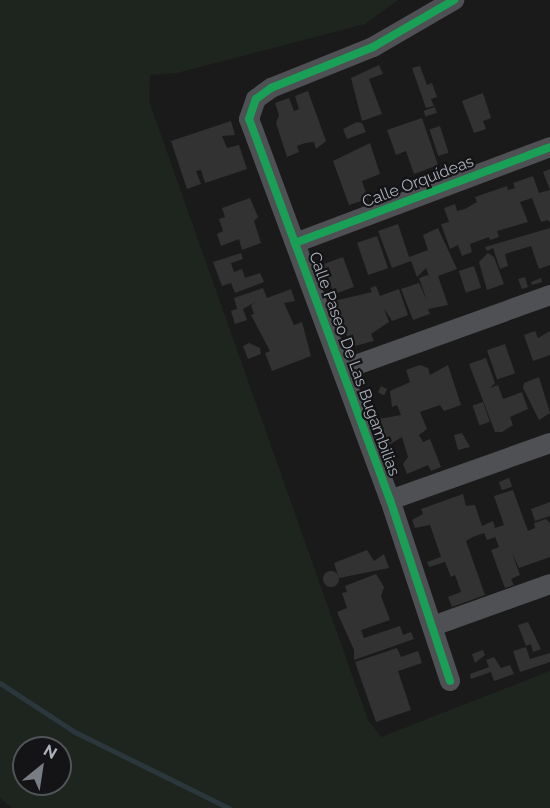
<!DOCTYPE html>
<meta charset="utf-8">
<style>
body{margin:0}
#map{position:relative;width:550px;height:808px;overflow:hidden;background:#1a1a1a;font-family:Raleway,sans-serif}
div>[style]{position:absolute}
.green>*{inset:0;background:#1d251e}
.stream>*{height:5px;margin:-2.5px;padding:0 2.5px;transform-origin:2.5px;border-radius:2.5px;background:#2c363d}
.building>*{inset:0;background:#323232;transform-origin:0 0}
.round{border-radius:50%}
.minor>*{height:20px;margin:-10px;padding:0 10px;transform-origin:10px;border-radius:10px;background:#4e5053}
.cycleway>*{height:8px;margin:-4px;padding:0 4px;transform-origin:4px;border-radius:4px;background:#1a9f57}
span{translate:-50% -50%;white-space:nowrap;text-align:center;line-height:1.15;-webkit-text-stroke:4.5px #141416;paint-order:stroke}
.street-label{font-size:16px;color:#abb1bc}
.north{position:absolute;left:12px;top:736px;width:60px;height:60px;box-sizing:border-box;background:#141416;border:2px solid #505358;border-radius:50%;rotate:30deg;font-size:16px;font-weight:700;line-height:24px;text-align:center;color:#abb1bc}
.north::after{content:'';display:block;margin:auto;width:21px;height:27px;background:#787c83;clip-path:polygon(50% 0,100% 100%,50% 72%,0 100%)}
</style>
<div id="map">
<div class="green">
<div style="clip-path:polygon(evenodd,0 0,398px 0,365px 24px,177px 73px,150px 75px,149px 101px,368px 720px,381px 737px,550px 671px,550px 808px,12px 808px,0 798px,0 0,24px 748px,60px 748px,60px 784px,24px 784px,24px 748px)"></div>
</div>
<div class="stream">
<div style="left:0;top:683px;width:90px;rotate:33.2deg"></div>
<div style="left:75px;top:732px;width:172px;rotate:26.3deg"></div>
</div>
<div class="building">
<div style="clip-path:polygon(379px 65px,383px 74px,369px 79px,382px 114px,362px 121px,351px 78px)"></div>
<div style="clip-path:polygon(420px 66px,427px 85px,432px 83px,437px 97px,431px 99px,434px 106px,426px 108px,412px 68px)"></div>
<div style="clip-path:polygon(308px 91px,326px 141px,316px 149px,314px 142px,305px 143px,297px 146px,299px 152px,287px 157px,276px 123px,279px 115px,275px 103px,289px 98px,294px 111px,299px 109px,295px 96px)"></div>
<div style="clip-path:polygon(483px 93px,491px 118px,483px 121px,486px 129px,474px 133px,462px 101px)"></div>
<div style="left:435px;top:107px;width:6px;height:12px;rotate:72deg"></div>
<div style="clip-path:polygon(422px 118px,438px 165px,414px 174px,406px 151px,396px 155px,387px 130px)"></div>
<div style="clip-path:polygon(231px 121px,235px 135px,222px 136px,227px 148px,239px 145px,247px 169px,205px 183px,201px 170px,196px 171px,201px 184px,187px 189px,171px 141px)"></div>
<div style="clip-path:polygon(357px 122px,362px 123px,366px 132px,347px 139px,343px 129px)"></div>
<div style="left:440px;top:126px;width:28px;height:11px;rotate:72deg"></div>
<div style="clip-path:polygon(370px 143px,380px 174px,362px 181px,368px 199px,349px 205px,333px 161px)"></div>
<div style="clip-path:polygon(550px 169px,550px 223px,548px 220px,541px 222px,532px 198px,520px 202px,528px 222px,497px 231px,499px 237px,490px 240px,489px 237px,470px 244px,472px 252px,462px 256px,458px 245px,450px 249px,441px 224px,449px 222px,444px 208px,455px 204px,457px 211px,465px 209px,477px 202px,475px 197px,507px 186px,508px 190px,515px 188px,513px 183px,533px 176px,539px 193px,550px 190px,543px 172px)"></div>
<div style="clip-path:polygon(250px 198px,258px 217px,254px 221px,261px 243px,242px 250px,239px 239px,221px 246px,217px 234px,223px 231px,219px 219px,225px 217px,222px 208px)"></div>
<div style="clip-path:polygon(398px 224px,409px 257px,428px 250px,423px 235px,438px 228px,457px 269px,438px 276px,448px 305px,428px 309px,430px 314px,413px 320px,401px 289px,419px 283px,427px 301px,419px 278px,428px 275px,430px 279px,426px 268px,417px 277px,411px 261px,392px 268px,378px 231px)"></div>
<div style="clip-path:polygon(550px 228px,550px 265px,539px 269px,531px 246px,505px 254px,508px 266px,500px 269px,493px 248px,487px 251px,485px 247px)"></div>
<div style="left:377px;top:236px;width:34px;height:21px;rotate:71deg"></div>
<div style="clip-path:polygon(241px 253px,243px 259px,231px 263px,234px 272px,242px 269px,245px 278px,260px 273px,264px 282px,235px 293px,231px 283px,222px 286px,213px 262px)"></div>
<div style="clip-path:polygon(488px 253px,494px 257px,504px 284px,487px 290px,479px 262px)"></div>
<div style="left:343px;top:257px;width:32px;height:21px;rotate:70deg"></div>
<div style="left:474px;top:266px;width:23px;height:16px;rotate:72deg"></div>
<div style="clip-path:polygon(525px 277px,528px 287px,522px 289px,518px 279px)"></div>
<div style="clip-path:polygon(541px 278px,542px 282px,532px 285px,531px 282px)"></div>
<div style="clip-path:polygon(376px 286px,380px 296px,399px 289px,408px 315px,392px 321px,384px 308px,389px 322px,371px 334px,374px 341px,351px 347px,334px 301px,372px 292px,370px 288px)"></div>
<div style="clip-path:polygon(263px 288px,267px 298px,291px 289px,295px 301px,284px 303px,294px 325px,302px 322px,311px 356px,272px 371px,265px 353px,270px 351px,251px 315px,254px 314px,251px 305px,257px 301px,243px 309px,247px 320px,235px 324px,231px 311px,237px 309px,234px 298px)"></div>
<div style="clip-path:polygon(535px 331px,538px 338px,550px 331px,550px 355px,533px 361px,524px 335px)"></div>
<div style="clip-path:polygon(249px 343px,260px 348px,261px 354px,248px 359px,243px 346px)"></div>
<div style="left:505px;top:344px;width:31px;height:19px;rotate:71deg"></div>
<div style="clip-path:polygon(486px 358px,495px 383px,490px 388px,498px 385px,503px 399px,522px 392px,528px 409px,510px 417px,513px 425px,502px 432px,495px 432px,469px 364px)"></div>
<div style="clip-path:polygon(420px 365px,428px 368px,430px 375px,448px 365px,461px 405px,444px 411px,440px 405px,420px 412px,427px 429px,419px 435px,423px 442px,430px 439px,441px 467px,431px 471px,428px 465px,407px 474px,403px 464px,408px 457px,402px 437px,387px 446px,379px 419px,401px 415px,397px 405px,392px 407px,390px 391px,410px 382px,406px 370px)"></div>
<div style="clip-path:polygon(539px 377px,550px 413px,539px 420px,523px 388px,524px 383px)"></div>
<div style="left:381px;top:386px;width:7px;height:7px;rotate:27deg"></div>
<div style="left:483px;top:402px;width:21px;height:11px;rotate:71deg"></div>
<div style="clip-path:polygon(462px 433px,470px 447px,458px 450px,454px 435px)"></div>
<div style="left:509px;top:478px;width:9px;height:11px;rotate:69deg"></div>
<div style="clip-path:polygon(513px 490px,528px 531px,535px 528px,534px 523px,546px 519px,550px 523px,550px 557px,519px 568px,512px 553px,520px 575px,511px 579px,514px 585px,505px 588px,491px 550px,499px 547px,495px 537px,487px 540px,484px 533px,473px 537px,466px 541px,485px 595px,452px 607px,448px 597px,461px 592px,455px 575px,451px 577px,445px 562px,429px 567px,427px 562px,441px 557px,430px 525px,415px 528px,412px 520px,423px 514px,421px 509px,463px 494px,466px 506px,475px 505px,482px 526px,493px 521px,495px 528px,504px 525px,494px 496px)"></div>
<div style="clip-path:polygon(550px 502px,550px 516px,535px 521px,531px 509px)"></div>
<div style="clip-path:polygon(367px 550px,374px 561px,384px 554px,389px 568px,339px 578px,334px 563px)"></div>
<div class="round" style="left:323px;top:571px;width:16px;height:16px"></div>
<div style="clip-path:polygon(376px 574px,384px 587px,381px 596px,390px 620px,361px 630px,364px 638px,400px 626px,403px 635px,411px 632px,414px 639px,354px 660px,354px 650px,337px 612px,347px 608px,342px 593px,347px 592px,345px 586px)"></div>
<div style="clip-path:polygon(528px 622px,541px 649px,533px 652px,531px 644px,526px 646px,518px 625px)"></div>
<div style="clip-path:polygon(526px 647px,530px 659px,550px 653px,550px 662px,520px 672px,513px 651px)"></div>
<div style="clip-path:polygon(397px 648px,401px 657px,418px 651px,422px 663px,398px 671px,411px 710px,376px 722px,355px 662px)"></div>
<div style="clip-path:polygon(483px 650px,485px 655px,475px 663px,472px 654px)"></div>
<div style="clip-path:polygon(494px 657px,501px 668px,510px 665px,514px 674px,494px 681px,491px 672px,471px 679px,470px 674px,489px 667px,486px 660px)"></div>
</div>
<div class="minor">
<div style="left:295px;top:243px;width:272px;rotate:-20.6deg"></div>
<div style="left:342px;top:370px;width:221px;rotate:-19.8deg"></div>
<div style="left:390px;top:500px;width:170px;rotate:-19.6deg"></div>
<div style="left:433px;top:626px;width:124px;rotate:-19.7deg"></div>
<div style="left:450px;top:681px;width:191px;rotate:-108.3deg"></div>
<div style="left:390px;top:500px;width:406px;rotate:-110.3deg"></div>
<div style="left:249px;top:119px;width:21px;rotate:-71deg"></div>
<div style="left:256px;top:99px;width:19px;rotate:-36deg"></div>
<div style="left:271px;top:88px;width:110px;rotate:-21.9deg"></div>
<div style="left:373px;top:47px;width:94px;rotate:-30.1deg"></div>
</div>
<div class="cycleway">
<div style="left:295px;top:243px;width:272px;rotate:-20.6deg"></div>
<div style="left:450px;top:681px;width:191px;rotate:-108.3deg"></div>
<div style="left:390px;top:500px;width:406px;rotate:-110.3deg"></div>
<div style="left:249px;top:119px;width:21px;rotate:-71deg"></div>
<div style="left:256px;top:99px;width:19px;rotate:-36deg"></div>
<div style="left:271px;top:88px;width:110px;rotate:-21.9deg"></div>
<div style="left:373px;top:47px;width:94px;rotate:-30.1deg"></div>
</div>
<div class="street-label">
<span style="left:418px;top:182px;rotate:-21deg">Calle Orquídeas</span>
<span style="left:354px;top:364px;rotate:70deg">Calle Paseo De Las Bugambilias</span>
</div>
<div class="north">N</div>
</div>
